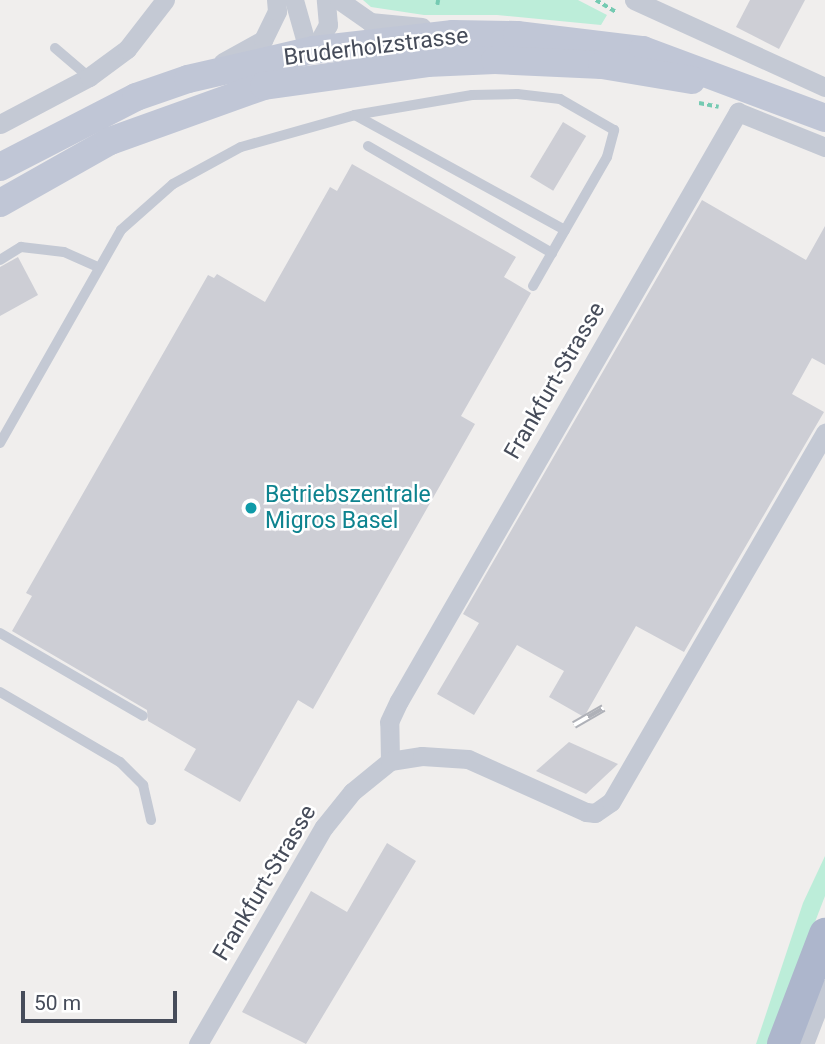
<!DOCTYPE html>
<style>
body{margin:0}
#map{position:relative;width:825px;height:1044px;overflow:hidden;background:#f0eeed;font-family:Roboto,sans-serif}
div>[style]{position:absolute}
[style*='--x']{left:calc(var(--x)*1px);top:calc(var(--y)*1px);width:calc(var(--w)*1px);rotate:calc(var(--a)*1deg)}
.green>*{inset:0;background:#bcedd9}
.building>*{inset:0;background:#cdced5;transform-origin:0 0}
.path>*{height:3.5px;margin-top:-1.75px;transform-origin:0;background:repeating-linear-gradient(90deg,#75cab2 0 5px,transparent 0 8.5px)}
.lane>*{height:10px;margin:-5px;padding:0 5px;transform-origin:5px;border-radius:5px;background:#c4c9d4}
.street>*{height:19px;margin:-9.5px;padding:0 9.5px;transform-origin:9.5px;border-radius:9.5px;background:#c4c9d4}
.secondary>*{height:28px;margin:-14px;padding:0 14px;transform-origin:14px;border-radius:14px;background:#c0c6d6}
.primary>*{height:32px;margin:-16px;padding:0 16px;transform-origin:16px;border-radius:16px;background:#adb6cc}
.rail>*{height:8px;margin-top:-4px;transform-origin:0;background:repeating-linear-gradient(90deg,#fff 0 16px,#afb1b8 0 32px);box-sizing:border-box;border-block:2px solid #afb1b8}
.dots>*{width:19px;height:19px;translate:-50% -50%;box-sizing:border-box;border:4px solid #fff;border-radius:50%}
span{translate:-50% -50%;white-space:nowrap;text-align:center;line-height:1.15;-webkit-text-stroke:5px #fff;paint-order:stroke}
.street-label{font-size:23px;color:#464c5a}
.culture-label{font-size:23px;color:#0d838f}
.left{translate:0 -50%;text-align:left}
.scale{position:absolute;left:21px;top:991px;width:156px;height:32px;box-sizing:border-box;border:4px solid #464c5a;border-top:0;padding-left:9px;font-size:21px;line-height:24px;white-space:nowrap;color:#464c5a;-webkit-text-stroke:5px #fff;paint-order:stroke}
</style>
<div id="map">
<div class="green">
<div style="clip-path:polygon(363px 0,578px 0,607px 15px,601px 25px,497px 15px,424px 15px,371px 7px)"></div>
<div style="clip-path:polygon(825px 856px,825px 896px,768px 1044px,756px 1044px,803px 903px)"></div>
</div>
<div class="building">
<div style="clip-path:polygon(750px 0,805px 0,779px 49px,736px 27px)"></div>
<div style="left:563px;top:122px;width:27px;height:64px;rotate:31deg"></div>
<div style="clip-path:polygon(352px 164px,516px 257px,504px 277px,531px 293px,461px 416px,475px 424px,313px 709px,298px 700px,240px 802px,184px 770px,196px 749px,148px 721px,147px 710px,12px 631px,32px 596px,26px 593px,208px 275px,214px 278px,217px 274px,265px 302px,330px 187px,337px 191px)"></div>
<div style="clip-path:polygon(702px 200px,806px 260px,825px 226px,825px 365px,812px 358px,792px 394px,824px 412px,684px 652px,636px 626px,584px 717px,549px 697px,564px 671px,517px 645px,474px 715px,437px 694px,479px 623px,463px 614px)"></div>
<div style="clip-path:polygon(18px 257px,38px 295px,0 316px,0 267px)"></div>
<div style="clip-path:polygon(569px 742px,618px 764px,586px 794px,536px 771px)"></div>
<div style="clip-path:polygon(387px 843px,416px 861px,306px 1044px,242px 1012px,311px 891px,347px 912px)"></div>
</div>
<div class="path">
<div style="--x:596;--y:0;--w:23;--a:31"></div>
<div style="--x:437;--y:5;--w:5;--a:-79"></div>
<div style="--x:699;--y:103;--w:20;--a:11"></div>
</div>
<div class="lane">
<div style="--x:55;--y:48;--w:45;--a:40.5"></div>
<div style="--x:368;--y:146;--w:213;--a:30.2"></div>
<div style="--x:0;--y:260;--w:25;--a:-32"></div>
<div style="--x:21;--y:247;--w:43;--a:6.6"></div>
<div style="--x:64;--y:252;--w:37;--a:24"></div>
<div style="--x:533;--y:286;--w:64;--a:-60.3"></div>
<div style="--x:0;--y:443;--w:245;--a:-60.4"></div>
<div style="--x:121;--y:230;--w:69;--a:-41.5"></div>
<div style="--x:173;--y:184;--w:77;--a:-28.6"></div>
<div style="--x:241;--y:147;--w:118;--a:-15.7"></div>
<div style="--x:355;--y:115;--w:239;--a:28.7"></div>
<div style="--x:565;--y:230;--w:84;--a:-60.1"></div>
<div style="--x:607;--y:157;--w:28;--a:-75"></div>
<div style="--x:614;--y:130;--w:62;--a:-150.1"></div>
<div style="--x:560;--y:99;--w:43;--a:-173.4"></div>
<div style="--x:517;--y:94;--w:45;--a:178.7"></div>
<div style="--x:472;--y:95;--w:119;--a:170.3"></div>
<div style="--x:0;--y:633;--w:165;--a:30.1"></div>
<div style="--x:0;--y:692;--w:139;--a:30.3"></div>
<div style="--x:120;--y:762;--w:33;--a:45"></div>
<div style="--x:143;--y:785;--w:36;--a:77"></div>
</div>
<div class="street">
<div style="--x:294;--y:0;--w:41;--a:74.2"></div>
<div style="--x:305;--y:39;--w:14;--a:51"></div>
<div style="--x:314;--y:50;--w:29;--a:-61"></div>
<div style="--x:328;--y:25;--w:25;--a:-95"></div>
<div style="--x:339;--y:0;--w:38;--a:35"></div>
<div style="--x:370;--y:22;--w:52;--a:5.5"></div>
<div style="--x:634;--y:0;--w:210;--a:24.5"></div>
<div style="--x:223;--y:62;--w:46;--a:-28.8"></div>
<div style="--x:263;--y:40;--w:32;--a:-64"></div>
<div style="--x:277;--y:11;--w:11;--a:-95"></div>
<div style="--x:0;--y:124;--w:101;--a:-27.8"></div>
<div style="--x:89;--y:77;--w:47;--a:-36.4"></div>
<div style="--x:127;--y:49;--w:62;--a:-52.2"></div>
<div style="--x:390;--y:761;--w:39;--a:-91"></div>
<div style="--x:389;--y:722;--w:23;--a:-65"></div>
<div style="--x:399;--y:701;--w:680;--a:-60.08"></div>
<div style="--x:738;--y:112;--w:94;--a:21.9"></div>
<div style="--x:198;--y:1044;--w:251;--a:-59.9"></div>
<div style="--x:324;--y:827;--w:45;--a:-51.3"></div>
<div style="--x:352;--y:792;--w:49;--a:-39.2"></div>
<div style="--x:390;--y:761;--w:32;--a:-9"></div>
<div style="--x:422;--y:756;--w:46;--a:3.7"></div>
<div style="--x:468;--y:759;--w:129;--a:24.2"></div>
<div style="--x:586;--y:812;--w:9;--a:6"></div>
<div style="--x:595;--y:813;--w:19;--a:-35"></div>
<div style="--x:611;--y:802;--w:427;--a:-59.9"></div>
<div style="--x:804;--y:1044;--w:59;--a:-69.1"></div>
</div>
<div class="secondary">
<div style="--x:0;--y:167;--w:153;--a:-27.2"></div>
<div style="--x:136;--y:97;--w:55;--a:-19.1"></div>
<div style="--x:188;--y:79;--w:129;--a:-13"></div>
<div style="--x:314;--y:50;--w:140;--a:-6.6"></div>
<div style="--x:453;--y:34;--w:64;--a:0.9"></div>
<div style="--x:517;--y:35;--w:127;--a:6.8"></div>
<div style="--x:643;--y:50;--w:194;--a:20.5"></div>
<div style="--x:0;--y:203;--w:126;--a:-29.4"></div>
<div style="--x:110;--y:141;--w:164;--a:-19.7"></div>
<div style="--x:264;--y:86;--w:165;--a:-8"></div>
<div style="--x:427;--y:63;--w:68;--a:-2.5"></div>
<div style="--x:495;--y:60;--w:107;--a:2.7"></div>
<div style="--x:602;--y:65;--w:91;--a:9.5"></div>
</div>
<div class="primary">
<div style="--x:783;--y:1044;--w:118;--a:-69.1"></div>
</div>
<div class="rail">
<div style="--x:574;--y:725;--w:34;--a:-30"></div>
</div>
<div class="dots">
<div style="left:251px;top:508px;background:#0f9aa8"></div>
</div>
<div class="street-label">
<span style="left:376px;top:47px;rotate:-7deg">Bruderholzstrasse</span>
<span style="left:555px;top:381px;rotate:-60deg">Frankfurt-Strasse</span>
<span style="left:265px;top:883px;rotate:-59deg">Frankfurt-Strasse</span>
</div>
<div class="culture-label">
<span class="left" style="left:265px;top:508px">Betriebszentrale<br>Migros Basel</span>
</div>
<div class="scale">50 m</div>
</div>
